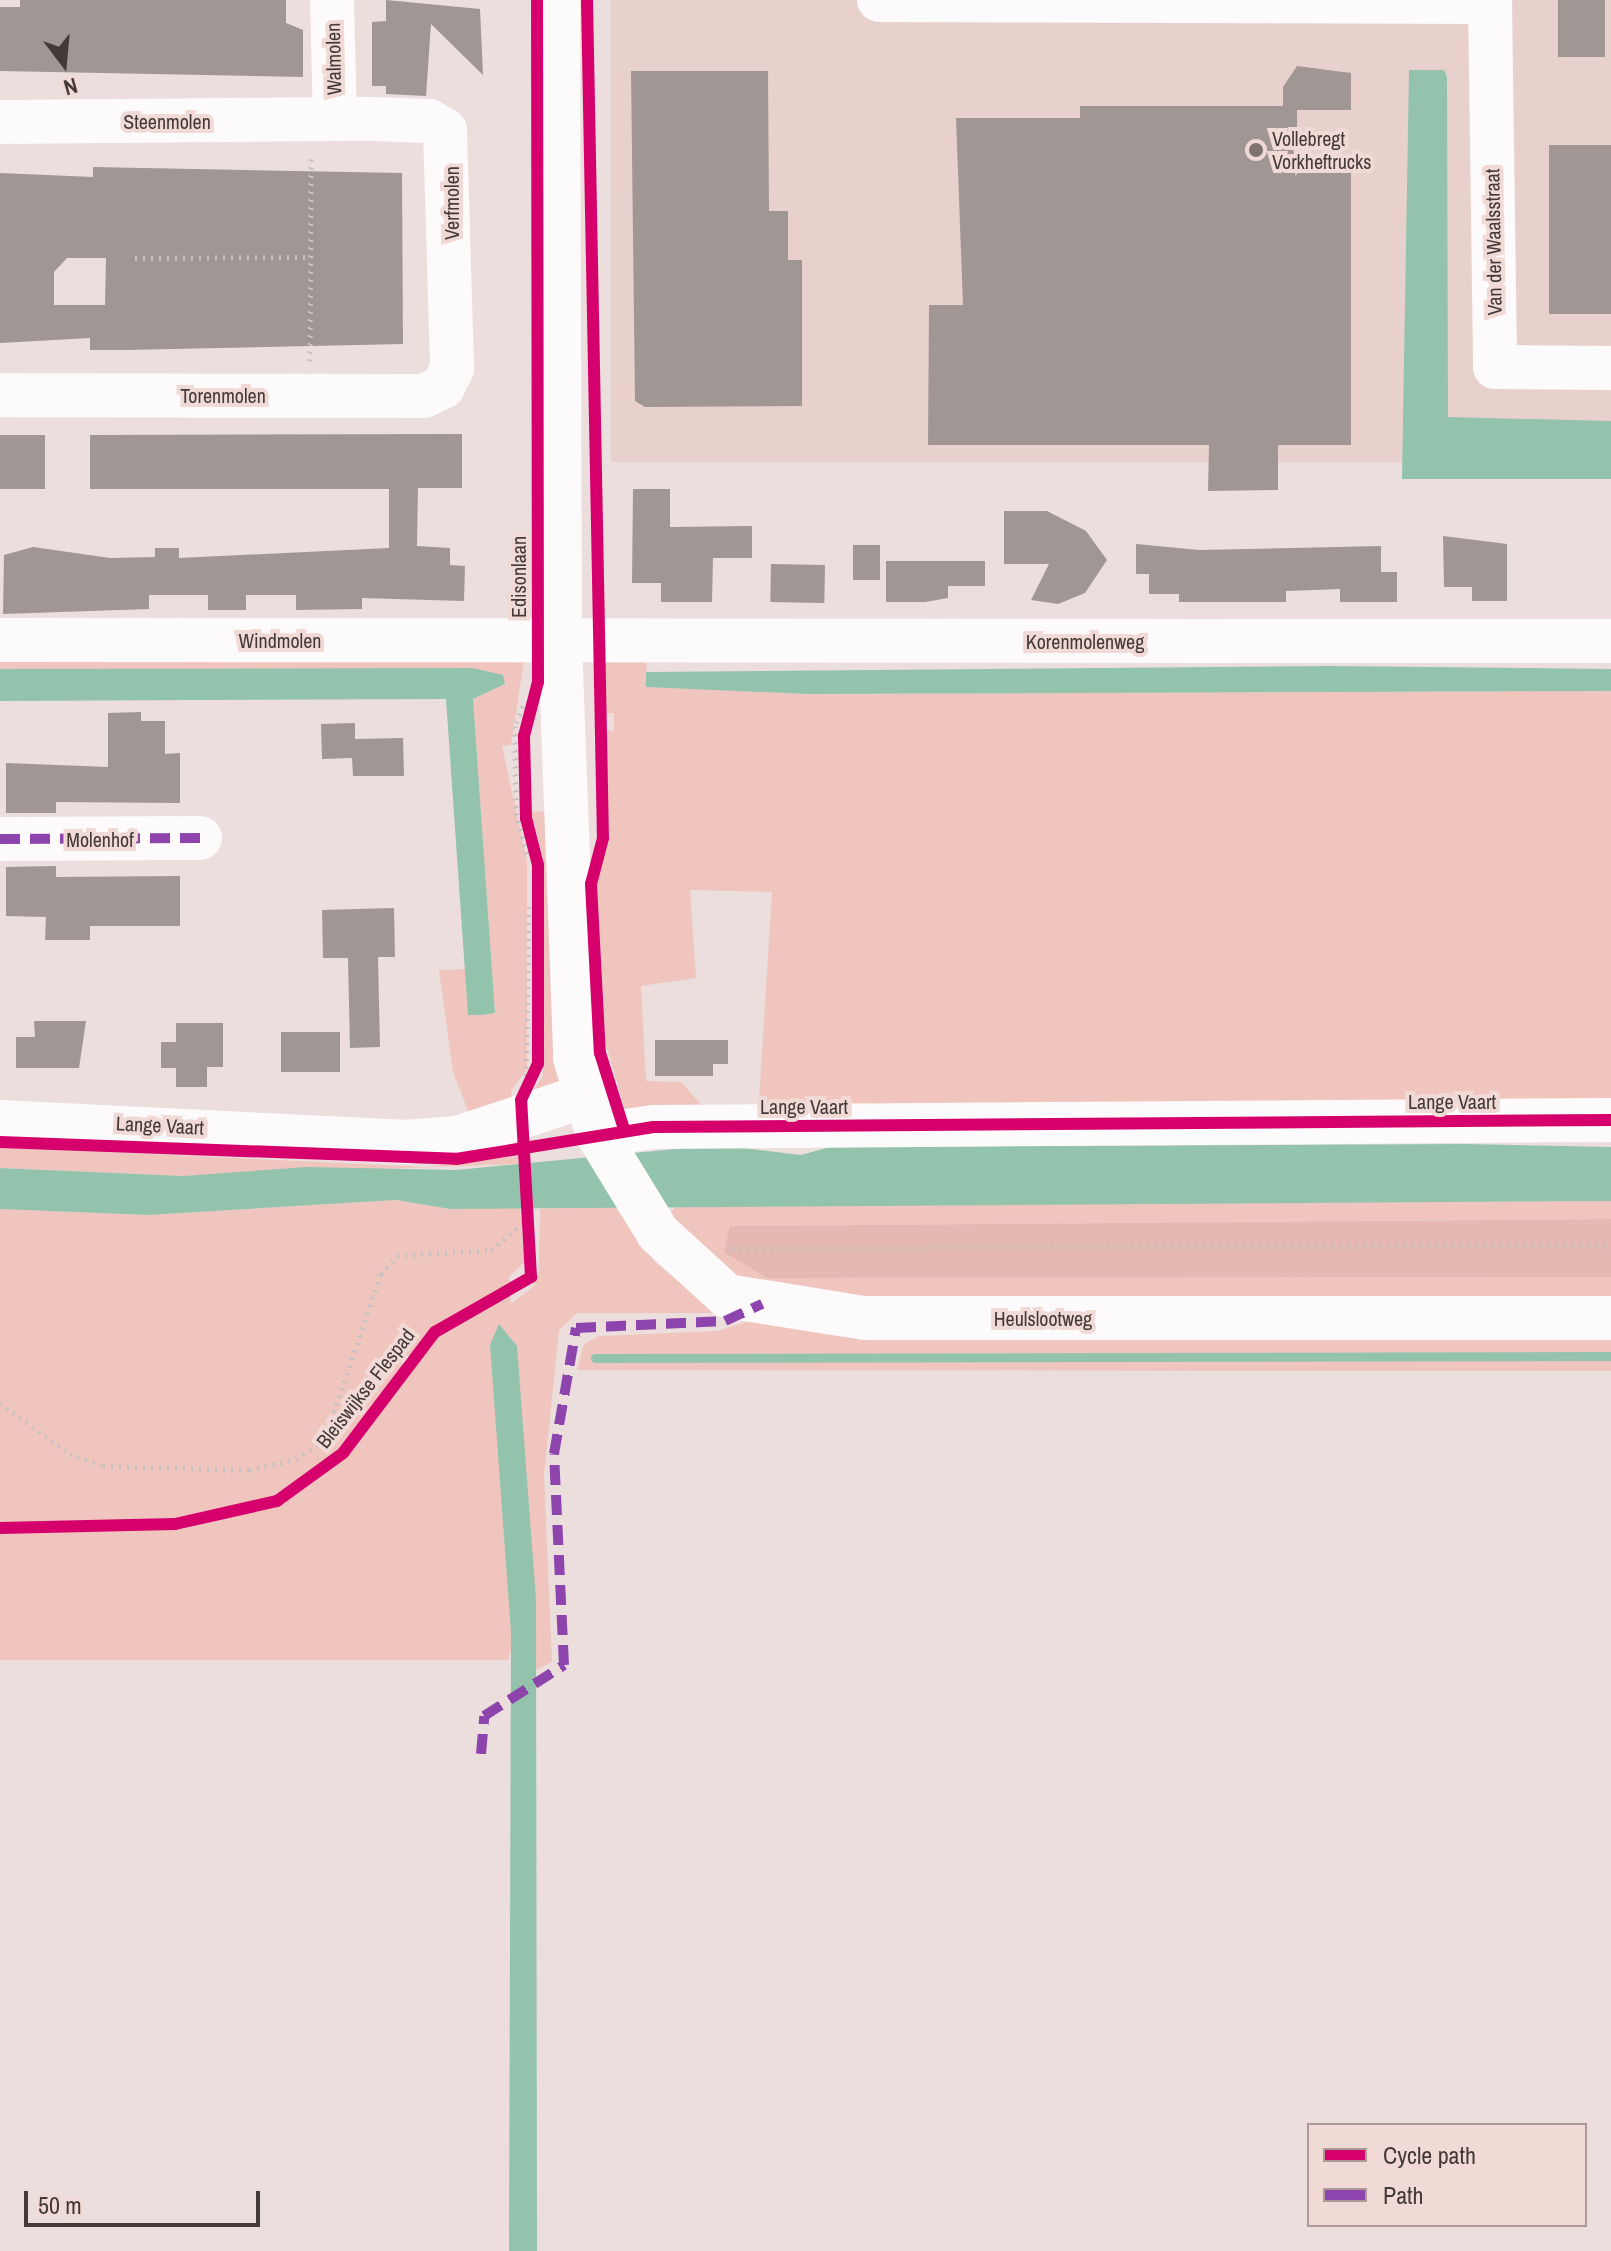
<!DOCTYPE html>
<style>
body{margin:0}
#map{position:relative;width:1611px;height:2251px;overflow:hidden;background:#ebdedc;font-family:"Archivo Narrow",sans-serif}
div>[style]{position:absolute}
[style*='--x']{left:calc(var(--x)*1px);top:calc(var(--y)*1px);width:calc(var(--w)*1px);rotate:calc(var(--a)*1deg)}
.built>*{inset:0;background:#e8d1cd;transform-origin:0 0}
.green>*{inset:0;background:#f0c5be}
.forest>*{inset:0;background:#e5b9b2}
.water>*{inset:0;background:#94c3ad}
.stream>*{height:9px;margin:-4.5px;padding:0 4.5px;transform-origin:4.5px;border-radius:4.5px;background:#94c3ad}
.building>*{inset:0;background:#a09694;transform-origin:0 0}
.path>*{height:5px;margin-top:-2.5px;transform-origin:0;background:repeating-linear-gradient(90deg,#c7c2c1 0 2px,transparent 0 8px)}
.minor>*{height:44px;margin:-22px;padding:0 22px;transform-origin:22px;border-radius:22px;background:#fcfafa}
.quiet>*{height:10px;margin-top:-5px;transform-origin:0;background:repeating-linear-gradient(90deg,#8e44ad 0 20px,transparent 0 30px)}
.cycleway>*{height:12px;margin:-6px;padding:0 6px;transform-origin:6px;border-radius:6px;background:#d6006c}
.dots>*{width:22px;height:22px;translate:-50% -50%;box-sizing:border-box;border:4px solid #f1dad6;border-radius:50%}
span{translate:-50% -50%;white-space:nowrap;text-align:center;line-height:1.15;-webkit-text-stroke:8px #f1dad6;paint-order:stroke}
.street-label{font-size:20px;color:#433a38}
.poi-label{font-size:20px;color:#433a38}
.left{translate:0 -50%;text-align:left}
.legend{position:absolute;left:1307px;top:2123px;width:280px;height:104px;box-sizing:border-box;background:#f1dad6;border:2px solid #ab9a97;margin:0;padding:10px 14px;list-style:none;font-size:24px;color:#433a38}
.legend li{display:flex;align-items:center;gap:16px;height:40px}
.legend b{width:40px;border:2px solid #ab9a97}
.north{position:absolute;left:24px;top:24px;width:80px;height:80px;-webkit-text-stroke:6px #f1dad6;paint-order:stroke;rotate:164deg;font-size:22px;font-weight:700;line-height:32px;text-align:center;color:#433a38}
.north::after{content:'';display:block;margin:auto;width:28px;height:36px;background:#433a38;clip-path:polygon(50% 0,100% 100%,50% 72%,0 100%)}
.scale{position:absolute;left:24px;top:2191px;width:236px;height:36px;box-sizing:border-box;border:4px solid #433a38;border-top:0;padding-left:10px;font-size:24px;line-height:28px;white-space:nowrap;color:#433a38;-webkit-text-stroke:6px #f1dad6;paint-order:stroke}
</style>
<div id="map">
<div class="built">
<div style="left:611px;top:0;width:1000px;height:462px"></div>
</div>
<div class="green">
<div style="clip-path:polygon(0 653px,525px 654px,511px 745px,502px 746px,527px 861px,527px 1069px,511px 1091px,512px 1107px,471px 1118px,453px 1072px,439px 970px,465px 969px,468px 1015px,495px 1013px,473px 699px,505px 684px,0 669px)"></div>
<div style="clip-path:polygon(602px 653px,646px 654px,647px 687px,807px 694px,1611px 691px,1611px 1112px,758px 1117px,772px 892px,690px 890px,696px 978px,641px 986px,646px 1081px,681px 1082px,712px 1117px,627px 1116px,606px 1045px,597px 885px,608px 839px,602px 730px,614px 731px,614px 713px,602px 713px)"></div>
<div style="clip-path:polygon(549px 811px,562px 1081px,529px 1097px,543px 1076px,544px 862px,531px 812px)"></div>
<div style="clip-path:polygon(0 1147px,427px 1167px,518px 1156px,518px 1164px,183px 1176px,0 1168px)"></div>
<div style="clip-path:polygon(396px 1200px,450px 1209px,520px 1205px,524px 1262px,509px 1277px,511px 1304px,534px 1286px,539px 1272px,540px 1209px,614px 1205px,654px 1261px,716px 1313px,577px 1313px,559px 1330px,544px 1476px,552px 1662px,536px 1670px,517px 1347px,526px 1652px,509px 1653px,509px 1660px,0 1660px,0 1209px,148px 1215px)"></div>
<div style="clip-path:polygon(1611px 1201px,1611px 1219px,730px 1226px,767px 1278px,1611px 1277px,1611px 1304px,913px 1304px,775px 1287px,729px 1273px,664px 1215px,679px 1206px)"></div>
<div style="clip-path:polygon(755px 1319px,1611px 1334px,1611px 1371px,577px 1370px,584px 1344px,599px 1336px,717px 1331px)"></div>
</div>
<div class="forest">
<div style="clip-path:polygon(1611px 1219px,1611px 1277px,767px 1278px,724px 1252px,730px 1226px)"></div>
</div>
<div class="water">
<div style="clip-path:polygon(1409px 70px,1444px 70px,1447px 77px,1448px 417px,1611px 421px,1611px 479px,1402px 479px)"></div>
<div style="clip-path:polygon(1329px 666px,1611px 669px,1611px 691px,807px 694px,646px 687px,646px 672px)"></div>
<div style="clip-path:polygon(473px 668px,503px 675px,505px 684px,473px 699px,495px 1013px,483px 1015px,468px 1015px,446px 699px,0 701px,0 669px)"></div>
<div style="clip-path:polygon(1465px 1144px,1611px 1147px,1611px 1201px,450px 1209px,396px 1200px,148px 1215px,0 1209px,0 1168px,183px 1176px,306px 1167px,456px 1170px,717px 1145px,801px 1155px,830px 1147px)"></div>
<div style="clip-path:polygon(499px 1324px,517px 1346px,536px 1599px,537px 2251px,509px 2251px,511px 1632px,490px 1345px)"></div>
</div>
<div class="stream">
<div style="--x:595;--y:1358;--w:1016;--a:-0.11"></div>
</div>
<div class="building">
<div style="clip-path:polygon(20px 0,286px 0,286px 23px,303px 30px,303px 77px,0 71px,0 7px,20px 7px)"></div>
<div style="clip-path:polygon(386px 0,480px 9px,483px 75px,431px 24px,426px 96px,386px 94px,386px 86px,372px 86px,372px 22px,386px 21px)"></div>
<div style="left:1558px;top:0;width:47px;height:57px"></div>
<div style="clip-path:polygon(1297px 66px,1351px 73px,1351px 110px,1297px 110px,1297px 167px,1351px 168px,1351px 445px,1278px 445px,1278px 490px,1208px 491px,1209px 445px,928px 445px,929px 305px,963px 305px,956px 118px,1080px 118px,1080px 106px,1283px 106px,1283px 87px)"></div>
<div style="clip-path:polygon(631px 71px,768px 71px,769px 211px,788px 211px,788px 260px,802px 260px,802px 406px,645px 407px,635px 401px)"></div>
<div style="left:1549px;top:145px;width:62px;height:169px"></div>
<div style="clip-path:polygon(evenodd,93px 167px,402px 173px,403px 344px,126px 350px,90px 350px,90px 338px,0 343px,0 173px,93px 177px,93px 167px,67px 258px,106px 258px,105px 305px,54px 305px,54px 272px,67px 258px)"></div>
<div style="clip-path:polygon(462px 434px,462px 488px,418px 488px,417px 546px,450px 548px,450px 565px,465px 566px,464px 601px,362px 598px,362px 609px,296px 610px,296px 595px,246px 595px,246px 610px,208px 610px,208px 595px,149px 595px,149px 609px,3px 614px,4px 555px,33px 547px,110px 558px,155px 557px,155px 548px,179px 548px,179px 558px,389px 548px,389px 489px,90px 489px,90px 435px)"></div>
<div style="left:0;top:435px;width:45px;height:54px"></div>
<div style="clip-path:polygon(633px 489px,670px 489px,670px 527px,752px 526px,752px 558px,713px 558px,712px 602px,661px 602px,661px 583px,632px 583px)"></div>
<div style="clip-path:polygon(1004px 511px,1047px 511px,1086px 531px,1107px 560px,1085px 593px,1058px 604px,1031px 600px,1049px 564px,1004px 564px)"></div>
<div style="clip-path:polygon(1443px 536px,1507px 544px,1507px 601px,1472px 601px,1472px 587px,1444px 587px)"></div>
<div style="clip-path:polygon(1136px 544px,1199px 550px,1381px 546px,1381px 572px,1397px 572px,1397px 602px,1340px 602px,1340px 589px,1286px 591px,1286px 602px,1179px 602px,1179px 594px,1149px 594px,1149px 574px,1136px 574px)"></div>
<div style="left:853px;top:545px;width:27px;height:35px"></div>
<div style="clip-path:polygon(886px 561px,985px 561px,985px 586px,948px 586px,948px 598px,925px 602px,886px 602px)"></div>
<div style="left:771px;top:564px;width:54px;height:38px;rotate:1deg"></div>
<div style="clip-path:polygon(141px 712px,141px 721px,165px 721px,165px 754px,180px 753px,180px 803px,56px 802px,56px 813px,6px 813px,6px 763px,108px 767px,108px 713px)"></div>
<div style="clip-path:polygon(355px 723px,355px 739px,403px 738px,404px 776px,353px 776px,352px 758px,322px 759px,321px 724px)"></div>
<div style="clip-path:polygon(56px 866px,56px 877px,180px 876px,180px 926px,90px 926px,90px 940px,45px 940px,46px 917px,6px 916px,6px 867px)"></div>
<div style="clip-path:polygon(394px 908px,395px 957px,378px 957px,380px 1047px,350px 1048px,348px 958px,323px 958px,322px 910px)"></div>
<div style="clip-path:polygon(34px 1021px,86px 1021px,79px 1068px,16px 1068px,16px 1037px,35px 1037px)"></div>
<div style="clip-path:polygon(176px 1023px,223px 1023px,223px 1067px,207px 1067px,207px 1087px,176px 1087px,176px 1068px,161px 1068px,161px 1042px,176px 1042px)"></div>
<div style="left:340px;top:1032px;width:40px;height:59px;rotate:90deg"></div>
<div style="clip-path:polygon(655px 1040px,728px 1040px,728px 1064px,713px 1064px,713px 1076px,655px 1076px)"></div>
</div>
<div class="path">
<div style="--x:135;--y:258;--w:175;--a:-0.3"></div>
<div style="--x:310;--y:361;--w:206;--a:-89.7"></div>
<div style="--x:523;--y:706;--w:22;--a:112"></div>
<div style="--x:515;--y:726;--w:87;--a:89.3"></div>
<div style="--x:516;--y:813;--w:46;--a:74.7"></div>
<div style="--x:526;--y:1076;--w:169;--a:-89"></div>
<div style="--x:731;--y:1248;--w:880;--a:-0.13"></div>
<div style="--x:0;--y:1403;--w:87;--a:36.1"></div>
<div style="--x:70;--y:1454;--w:35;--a:20"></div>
<div style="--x:103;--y:1466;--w:146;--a:1.6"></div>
<div style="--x:249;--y:1470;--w:48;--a:-13.2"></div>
<div style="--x:296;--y:1459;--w:27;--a:-33"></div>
<div style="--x:319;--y:1444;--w:27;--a:-63"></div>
<div style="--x:331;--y:1420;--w:154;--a:-71.1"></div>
<div style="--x:381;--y:1274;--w:24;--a:-48"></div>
<div style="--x:397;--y:1256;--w:94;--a:-3.7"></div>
<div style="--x:491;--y:1250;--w:52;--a:-39.5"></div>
</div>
<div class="minor">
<div style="--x:332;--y:0;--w:119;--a:88.6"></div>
<div style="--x:558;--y:0;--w:641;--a:89.82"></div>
<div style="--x:560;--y:641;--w:417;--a:87.9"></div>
<div style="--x:575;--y:1058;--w:80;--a:73.4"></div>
<div style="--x:598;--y:1135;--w:115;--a:58.5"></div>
<div style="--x:658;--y:1233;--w:93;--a:42.4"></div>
<div style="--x:727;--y:1296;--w:140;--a:9.1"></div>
<div style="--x:865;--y:1318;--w:746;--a:0"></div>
<div style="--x:879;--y:0;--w:611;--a:0.19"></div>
<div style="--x:1490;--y:0;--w:367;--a:89.2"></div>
<div style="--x:1495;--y:367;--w:116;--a:0.5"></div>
<div style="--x:0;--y:122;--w:371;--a:-0.5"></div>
<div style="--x:371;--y:119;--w:58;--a:2"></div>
<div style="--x:429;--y:121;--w:18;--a:29"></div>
<div style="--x:445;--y:130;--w:239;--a:88.3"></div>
<div style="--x:452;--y:369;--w:20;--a:117"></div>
<div style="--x:443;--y:387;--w:21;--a:155"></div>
<div style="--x:424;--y:396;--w:424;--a:-179.9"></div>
<div style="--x:0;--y:640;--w:1611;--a:0.04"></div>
<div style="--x:0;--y:839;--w:200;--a:-0.3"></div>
<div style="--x:0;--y:1122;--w:405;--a:2.8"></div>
<div style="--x:405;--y:1142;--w:52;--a:-4.4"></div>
<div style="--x:457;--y:1138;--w:132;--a:-18.2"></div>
<div style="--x:598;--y:1135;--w:56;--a:-8.3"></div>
<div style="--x:653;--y:1127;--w:958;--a:-0.42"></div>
</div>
<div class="quiet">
<div style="--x:0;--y:839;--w:200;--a:-0.3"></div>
<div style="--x:481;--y:1754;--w:38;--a:-85"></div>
<div style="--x:484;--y:1716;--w:95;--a:-32.5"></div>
<div style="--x:564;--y:1665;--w:211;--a:-92.7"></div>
<div style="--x:554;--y:1454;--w:128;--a:-80.1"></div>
<div style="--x:576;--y:1328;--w:149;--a:-2.7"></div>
<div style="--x:725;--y:1321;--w:41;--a:-24.7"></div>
</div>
<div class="cycleway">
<div style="--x:587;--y:0;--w:838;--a:88.91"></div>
<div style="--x:603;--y:838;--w:48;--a:104.6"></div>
<div style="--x:591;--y:884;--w:169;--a:87"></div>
<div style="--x:600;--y:1053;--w:80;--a:72.5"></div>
<div style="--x:0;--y:1142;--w:456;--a:2.1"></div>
<div style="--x:456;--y:1159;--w:200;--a:-9.2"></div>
<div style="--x:653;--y:1127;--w:958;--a:-0.42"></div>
<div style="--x:0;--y:1528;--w:175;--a:-1.3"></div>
<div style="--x:175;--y:1524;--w:105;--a:-12.7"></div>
<div style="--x:277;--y:1501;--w:82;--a:-36"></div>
<div style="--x:343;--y:1453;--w:152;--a:-52.8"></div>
<div style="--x:435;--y:1332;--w:111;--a:-29.8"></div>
<div style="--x:531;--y:1277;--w:177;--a:-93.2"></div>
<div style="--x:521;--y:1100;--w:40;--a:-65"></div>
<div style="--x:538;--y:1064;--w:199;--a:-90"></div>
<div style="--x:538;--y:865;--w:49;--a:-104.3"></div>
<div style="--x:526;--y:818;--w:82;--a:-91.4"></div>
<div style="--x:524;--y:736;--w:56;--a:-75.5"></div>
<div style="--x:538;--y:682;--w:682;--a:-90.08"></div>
</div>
<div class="dots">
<div style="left:1256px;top:150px;background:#7e7371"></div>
</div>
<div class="street-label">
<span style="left:333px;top:59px;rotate:-91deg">Walmolen</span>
<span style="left:167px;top:121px">Steenmolen</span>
<span style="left:451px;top:203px;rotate:-90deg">Verfmolen</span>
<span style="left:1493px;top:242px;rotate:-91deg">Van der Waalsstraat</span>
<span style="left:223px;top:395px">Torenmolen</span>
<span style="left:518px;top:577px;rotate:-90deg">Edisonlaan</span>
<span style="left:280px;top:640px">Windmolen</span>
<span style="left:1085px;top:641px">Korenmolenweg</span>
<span style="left:100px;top:839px">Molenhof</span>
<span style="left:1452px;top:1101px">Lange Vaart</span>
<span style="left:804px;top:1106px">Lange Vaart</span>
<span style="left:160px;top:1125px;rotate:3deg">Lange Vaart</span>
<span style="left:1043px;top:1318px">Heulslootweg</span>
<span style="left:365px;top:1388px;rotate:-52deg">Bleiswijkse Flespad</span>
</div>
<div class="poi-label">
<span class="left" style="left:1272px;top:150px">Vollebregt<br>Vorkheftrucks</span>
</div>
<ul class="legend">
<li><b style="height:10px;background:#d6006c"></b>Cycle path</li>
<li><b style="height:10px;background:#8e44ad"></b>Path</li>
</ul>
<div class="north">N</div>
<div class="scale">50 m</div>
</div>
